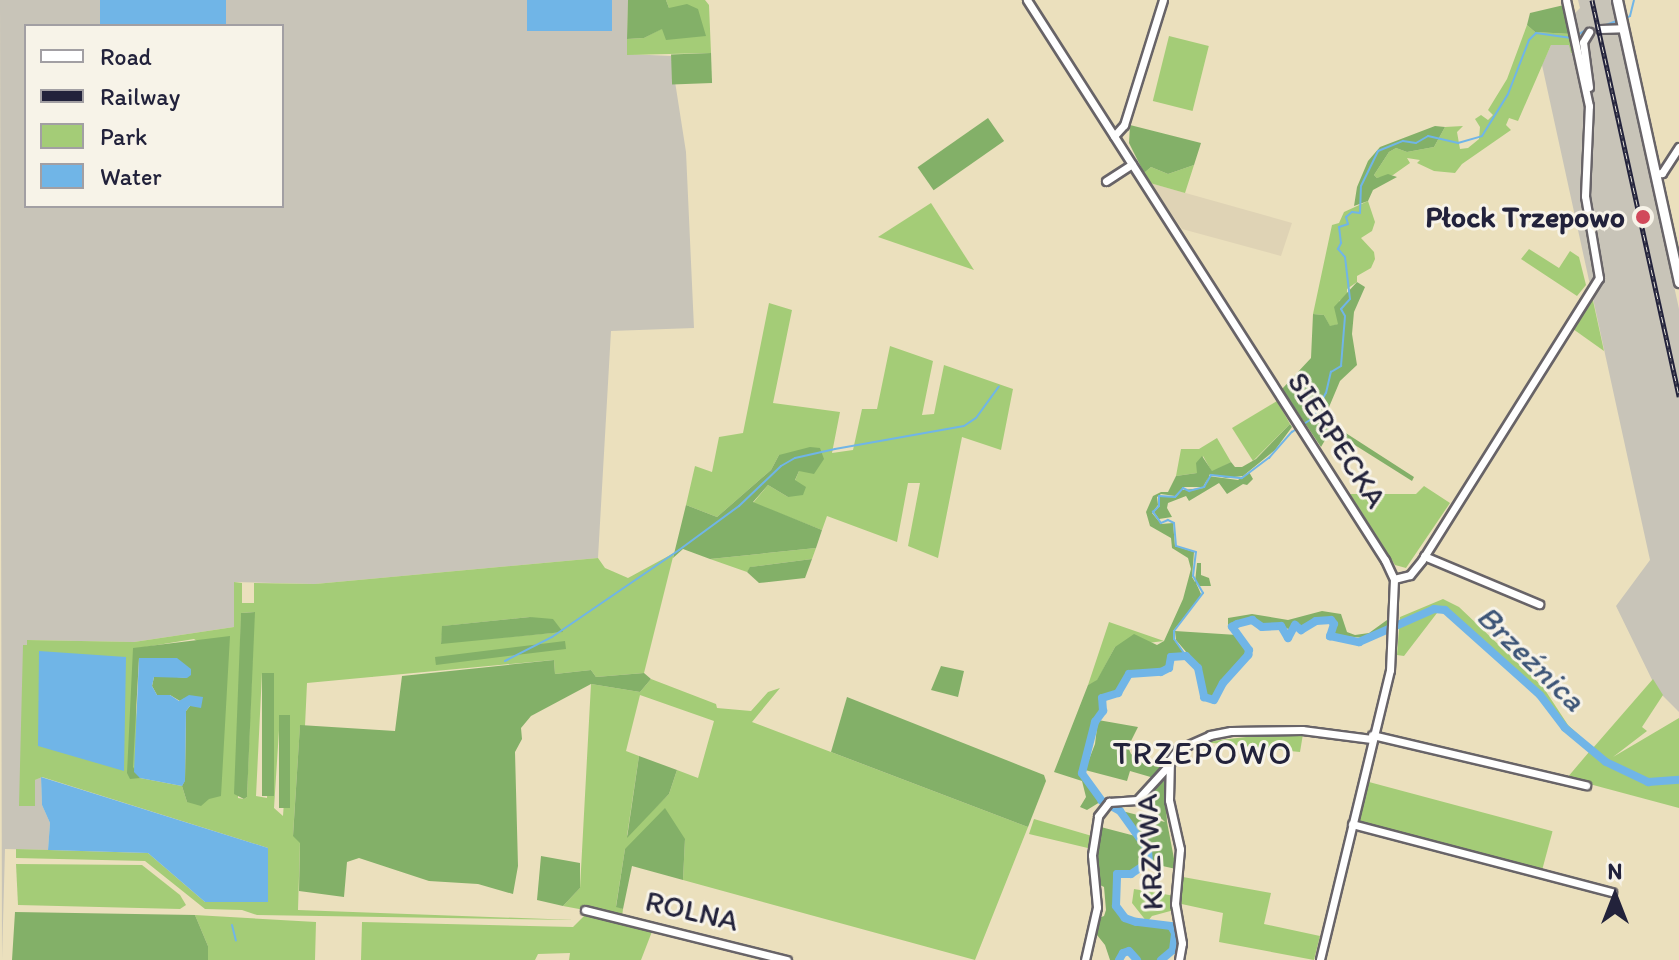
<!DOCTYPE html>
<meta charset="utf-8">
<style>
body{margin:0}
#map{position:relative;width:1679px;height:960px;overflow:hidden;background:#ebe0bd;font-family:Itim,sans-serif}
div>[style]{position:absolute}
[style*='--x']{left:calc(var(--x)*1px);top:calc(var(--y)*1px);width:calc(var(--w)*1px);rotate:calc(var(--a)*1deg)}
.built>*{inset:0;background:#dfd3b5}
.industrial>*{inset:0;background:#c8c4b8}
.green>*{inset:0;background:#a4cc77;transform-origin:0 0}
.forest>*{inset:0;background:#83b068;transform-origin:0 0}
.water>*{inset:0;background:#70b5e7;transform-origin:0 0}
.stream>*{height:2px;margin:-1px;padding:0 1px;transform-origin:1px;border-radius:1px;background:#70b5e7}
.river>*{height:8px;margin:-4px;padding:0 4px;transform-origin:4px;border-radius:4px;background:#70b5e7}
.roads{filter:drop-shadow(2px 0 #686468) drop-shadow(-2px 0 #686468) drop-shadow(0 2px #686468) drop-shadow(0 -2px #686468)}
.minor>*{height:7px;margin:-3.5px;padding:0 3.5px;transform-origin:3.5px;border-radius:3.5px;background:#fff}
.major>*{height:9px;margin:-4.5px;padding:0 4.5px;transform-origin:4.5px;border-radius:4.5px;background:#fff}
.rail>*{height:5px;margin-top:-2.5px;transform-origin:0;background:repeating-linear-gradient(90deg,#f7f3e8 0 6px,#22223b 0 12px);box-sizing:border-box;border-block:2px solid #22223b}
.dots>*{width:22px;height:22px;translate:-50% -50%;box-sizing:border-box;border:4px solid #f7f3e8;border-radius:50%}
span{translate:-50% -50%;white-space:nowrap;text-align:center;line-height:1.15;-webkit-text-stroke:6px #f7f3e8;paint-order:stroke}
.poi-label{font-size:30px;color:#22223b;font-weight:700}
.right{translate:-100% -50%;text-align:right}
.street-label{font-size:30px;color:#22223b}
.water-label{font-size:32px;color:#3d5577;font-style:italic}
.neighbourhood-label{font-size:32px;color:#22223b;letter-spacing:2px}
.legend{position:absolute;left:24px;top:24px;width:260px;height:184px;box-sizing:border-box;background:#f7f3e8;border:2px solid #a29fa3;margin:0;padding:10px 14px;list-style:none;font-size:24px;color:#22223b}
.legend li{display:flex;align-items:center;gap:16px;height:40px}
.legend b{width:40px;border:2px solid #a29fa3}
.north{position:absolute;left:1575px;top:856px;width:80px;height:80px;-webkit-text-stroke:6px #f7f3e8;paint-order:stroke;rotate:0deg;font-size:22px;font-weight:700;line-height:32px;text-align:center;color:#22223b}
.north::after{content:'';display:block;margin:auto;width:28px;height:36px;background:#22223b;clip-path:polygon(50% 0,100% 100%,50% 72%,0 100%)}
</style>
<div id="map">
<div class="built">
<div style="clip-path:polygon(1150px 183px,1292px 223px,1281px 256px,1182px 229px)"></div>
</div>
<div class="industrial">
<div style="clip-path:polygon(evenodd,0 0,628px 0,627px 54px,671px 56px,686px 152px,694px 328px,611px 331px,598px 558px,315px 584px,234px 582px,234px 627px,134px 642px,27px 640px,35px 780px,41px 777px,42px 805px,50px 823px,48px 850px,5px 849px,2px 960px,0 0,26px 26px,282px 26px,282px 206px,26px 206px,26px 26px)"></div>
<div style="clip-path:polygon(1578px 0,1612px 0,1679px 309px,1679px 712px,1657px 690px,1616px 606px,1650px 560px,1542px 65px,1551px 45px,1570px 45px,1580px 51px,1575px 13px,1580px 8px)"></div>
</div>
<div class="green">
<div style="clip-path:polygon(666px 0,705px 0,709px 5px,711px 53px,627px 55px,627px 39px,644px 38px,663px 28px,669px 8px)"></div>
<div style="clip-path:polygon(1527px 25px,1535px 32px,1571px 34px,1575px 53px,1571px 53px,1569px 45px,1551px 45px,1518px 121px,1509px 118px,1506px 125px,1511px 130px,1462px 164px,1455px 173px,1434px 171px,1417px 163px,1420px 160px,1407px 158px,1410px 163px,1393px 175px,1377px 178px,1374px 175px,1389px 152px,1396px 148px,1407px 152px,1434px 147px,1445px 127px,1463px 126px,1457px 132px,1460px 149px,1468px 148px,1479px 139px,1480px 127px,1475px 119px,1481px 115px,1488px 120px,1493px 115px,1488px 110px,1507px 79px)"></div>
<div style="left:1169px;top:36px;width:41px;height:67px;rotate:14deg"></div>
<div style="clip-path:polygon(1194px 165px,1185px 193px,1150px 183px,1144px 173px,1151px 167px,1168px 174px)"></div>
<div style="clip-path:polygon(1368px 201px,1375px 222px,1372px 231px,1361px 238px,1374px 252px,1375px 259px,1371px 268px,1357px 276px,1357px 282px,1347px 289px,1347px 296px,1339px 301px,1338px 324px,1330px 327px,1324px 315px,1313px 314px,1332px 225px,1339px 223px,1344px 212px)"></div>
<div style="clip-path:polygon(931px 203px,974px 270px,878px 237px)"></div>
<div style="clip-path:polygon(1529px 249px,1559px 268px,1570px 251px,1579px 257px,1586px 285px,1577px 296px,1521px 259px)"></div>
<div style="clip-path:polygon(1592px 296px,1604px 351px,1573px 329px)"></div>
<div style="clip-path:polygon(769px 303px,792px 310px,773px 403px,840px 412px,832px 453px,853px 450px,862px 409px,877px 409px,890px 346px,933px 361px,922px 415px,934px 414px,944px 365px,1013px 389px,1001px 450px,962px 437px,938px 558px,908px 546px,920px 483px,908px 483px,897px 542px,827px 516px,822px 530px,753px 503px,768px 485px,788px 497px,799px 471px,779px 455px,771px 470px,717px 517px,686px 505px,695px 466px,712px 472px,719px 437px,743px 433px)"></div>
<div style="clip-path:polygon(1277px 401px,1290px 424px,1253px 461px,1232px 428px)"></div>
<div style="clip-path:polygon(1217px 438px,1231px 462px,1212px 472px,1203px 456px,1197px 473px,1176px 476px,1181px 449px,1199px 449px)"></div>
<div style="clip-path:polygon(1424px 486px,1450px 503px,1406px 568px,1395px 565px,1350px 494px,1416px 494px)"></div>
<div style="clip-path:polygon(816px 548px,812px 559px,751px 567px,747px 572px,710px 559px)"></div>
<div style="clip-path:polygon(evenodd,674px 553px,644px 673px,596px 677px,591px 670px,555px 674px,554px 660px,307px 683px,305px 726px,300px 726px,293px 835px,300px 842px,298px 910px,575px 920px,257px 915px,242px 910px,205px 909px,145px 861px,16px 858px,16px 849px,148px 853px,205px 902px,268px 901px,268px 848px,42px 777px,35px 780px,35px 806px,19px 806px,23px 645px,27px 645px,27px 640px,134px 642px,234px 627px,234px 582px,242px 583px,242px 603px,254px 603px,254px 583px,315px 584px,598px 558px,605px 568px,628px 578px,674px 553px,254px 612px,247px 797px,244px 799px,238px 798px,241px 613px,254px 612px,674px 553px,530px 617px,562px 632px,441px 643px,443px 626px,530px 617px,674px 553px,194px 639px,197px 641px,187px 802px,182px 786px,140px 778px,133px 649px,194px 639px,674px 553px,262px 673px,273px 673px,267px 798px,256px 796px,262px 673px,674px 553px,280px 715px,290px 715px,283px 816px,274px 808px,280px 715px)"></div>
<div style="clip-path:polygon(1443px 599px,1459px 607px,1543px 687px,1568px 725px,1593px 748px,1653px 679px,1663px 695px,1642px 727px,1647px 731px,1613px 757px,1679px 718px,1679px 808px,1567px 778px,1589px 752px,1567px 732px,1543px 701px,1445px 613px,1437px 613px,1404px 656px,1397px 655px,1400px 617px)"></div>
<div style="clip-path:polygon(1109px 622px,1164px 641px,1115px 647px,1097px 681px,1088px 685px)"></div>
<div style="clip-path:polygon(evenodd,651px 679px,716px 704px,717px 708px,751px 711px,768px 692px,780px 688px,752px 722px,1028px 827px,975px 960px,683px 880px,685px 839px,625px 849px,616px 906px,623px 909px,622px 917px,563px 906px,580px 888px,591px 684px,640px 692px,651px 679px,640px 695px,714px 721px,698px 778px,677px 770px,669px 794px,627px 836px,639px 756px,626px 751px,640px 695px)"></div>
<div style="clip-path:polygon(1280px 733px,1303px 734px,1300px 752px,1203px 742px)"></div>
<div style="left:1369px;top:782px;width:190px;height:42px;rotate:15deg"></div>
<div style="clip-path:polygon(1034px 819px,1092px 836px,1092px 849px,1029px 834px)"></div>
<div style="clip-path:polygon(16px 864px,142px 865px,180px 895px,186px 905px,180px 909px,18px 905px)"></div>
<div style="clip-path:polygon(1183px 877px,1271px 893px,1264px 924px,1320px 936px,1314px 960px,1219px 942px,1223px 913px,1177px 903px)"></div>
<div style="clip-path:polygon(1134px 889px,1175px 896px,1174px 910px,1152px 916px,1147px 922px,1132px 903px)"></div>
<div style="clip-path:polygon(588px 912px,653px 929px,641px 960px,569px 960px,570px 953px,538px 954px,535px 960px,361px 960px,362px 922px,573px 927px)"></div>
<div style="clip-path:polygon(195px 915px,316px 922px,315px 960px,208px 960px,208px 946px)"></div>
</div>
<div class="forest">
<div style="clip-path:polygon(628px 0,666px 0,669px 8px,687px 4px,698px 9px,706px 36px,666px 40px,662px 29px,644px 38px,627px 39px)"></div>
<div style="clip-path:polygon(1564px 5px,1571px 34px,1535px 32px,1527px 25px,1530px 13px)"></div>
<div style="left:711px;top:53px;width:30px;height:40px;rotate:88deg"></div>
<div style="left:988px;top:118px;width:28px;height:86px;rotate:55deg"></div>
<div style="clip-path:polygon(1130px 125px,1201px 143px,1194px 165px,1168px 174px,1151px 167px,1144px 173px,1129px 143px)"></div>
<div style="clip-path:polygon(1435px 126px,1445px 127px,1434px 147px,1407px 152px,1396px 148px,1389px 152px,1374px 175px,1377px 178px,1388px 174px,1397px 177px,1373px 190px,1368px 201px,1354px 206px,1357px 187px,1368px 161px,1380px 147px)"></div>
<div style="clip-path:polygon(1357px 282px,1365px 287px,1354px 312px,1352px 334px,1357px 365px,1340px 381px,1324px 419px,1414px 477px,1412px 481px,1331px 430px,1321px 447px,1282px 389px,1311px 358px,1313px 314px,1324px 315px,1330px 326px,1338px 324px,1334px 307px)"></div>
<div style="clip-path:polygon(1290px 424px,1292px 427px,1275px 450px,1243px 476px,1226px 478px,1210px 474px,1203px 487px,1184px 487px,1175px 496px,1161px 494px,1157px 497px,1158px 505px,1152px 513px,1161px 524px,1173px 523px,1175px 546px,1194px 552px,1192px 577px,1195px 582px,1197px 563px,1201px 563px,1201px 575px,1209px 578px,1211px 586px,1199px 586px,1196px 583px,1201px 594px,1198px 600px,1173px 631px,1174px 640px,1185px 654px,1171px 655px,1169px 667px,1160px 672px,1129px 673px,1117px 692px,1099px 698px,1103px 711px,1095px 719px,1081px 772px,1100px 802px,1087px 810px,1080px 807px,1086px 797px,1082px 781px,1054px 772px,1088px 685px,1097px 680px,1115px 647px,1134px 634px,1157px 645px,1164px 641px,1183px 599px,1191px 569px,1188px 558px,1172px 548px,1171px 538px,1150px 526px,1146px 512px,1153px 496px,1161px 492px,1168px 492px,1176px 476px,1197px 473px,1196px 463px,1202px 456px,1212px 471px,1231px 462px,1235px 467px,1242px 467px,1256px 459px)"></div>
<div style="clip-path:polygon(810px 447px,820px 448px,824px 459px,814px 474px,799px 471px,795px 480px,806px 487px,803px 495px,788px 497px,768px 485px,753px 502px,822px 530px,816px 548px,710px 559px,683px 549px,673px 558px,686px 505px,717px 517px,771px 470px,779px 455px)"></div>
<div style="clip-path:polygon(1249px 472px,1253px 479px,1247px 485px,1243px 484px,1227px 494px,1219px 483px,1189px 501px,1186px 496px,1168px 503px,1167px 508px,1172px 517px,1159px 519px,1154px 512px,1160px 506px,1160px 496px,1176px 497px,1182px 490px,1204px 488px,1208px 476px,1238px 480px)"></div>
<div style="clip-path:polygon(812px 559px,805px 578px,759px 583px,747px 572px,750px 567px)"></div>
<div style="clip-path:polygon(1322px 611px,1341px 614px,1347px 632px,1355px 635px,1369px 633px,1387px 620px,1387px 629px,1366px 638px,1330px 635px,1335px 624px,1332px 619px,1316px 620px,1300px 629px,1296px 624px,1292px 630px,1270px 623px,1262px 626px,1253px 619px,1228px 625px,1228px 618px,1252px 614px,1288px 620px)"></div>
<div style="clip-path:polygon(255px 612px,247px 797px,244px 799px,234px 794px,241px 613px)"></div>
<div style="clip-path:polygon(530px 617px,553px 619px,563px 632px,441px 644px,442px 626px)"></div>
<div style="clip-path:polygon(1175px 631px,1237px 635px,1248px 650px,1212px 700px,1206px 697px,1199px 667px,1176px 640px)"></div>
<div style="clip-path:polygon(230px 636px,221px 796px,209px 799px,201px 806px,187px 802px,182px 786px,185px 780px,186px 711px,190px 706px,185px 698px,180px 701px,170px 695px,157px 695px,152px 686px,154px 677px,159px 675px,186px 678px,185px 668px,139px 658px,133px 767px,140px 778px,130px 779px,127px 773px,133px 648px)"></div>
<div style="left:565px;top:641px;width:8px;height:131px;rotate:83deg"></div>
<div style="clip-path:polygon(554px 660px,555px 674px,591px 670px,596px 677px,644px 673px,651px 679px,640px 692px,591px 684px,531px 716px,521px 728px,522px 739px,515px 752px,518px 866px,513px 894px,478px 884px,429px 881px,359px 858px,347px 862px,344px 897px,299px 891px,300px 843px,293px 836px,300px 725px,395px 731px,402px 676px)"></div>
<div style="clip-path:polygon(941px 666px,964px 671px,958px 697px,931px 690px)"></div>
<div style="left:262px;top:673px;width:12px;height:123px"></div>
<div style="clip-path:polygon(847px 697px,1044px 775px,1046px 781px,1028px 827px,831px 752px)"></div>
<div style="left:279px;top:715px;width:11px;height:93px"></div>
<div style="clip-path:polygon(1098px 720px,1138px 727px,1128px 747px,1131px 754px,1144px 764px,1166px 761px,1154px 778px,1130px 771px,1127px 781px,1085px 770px,1095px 744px)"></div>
<div style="clip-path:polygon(639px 756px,677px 770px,669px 794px,627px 838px)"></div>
<div style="clip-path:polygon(1164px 773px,1167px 822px,1176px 869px,1149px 863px,1149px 849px,1122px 811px,1165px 822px,1142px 800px)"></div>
<div style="clip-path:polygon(665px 808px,685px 839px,683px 880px,632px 866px,623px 909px,616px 907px,625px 849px)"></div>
<div style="clip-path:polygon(1097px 826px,1139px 837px,1147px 850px,1147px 861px,1141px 862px,1130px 873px,1116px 874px,1114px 907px,1125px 919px,1136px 923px,1170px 927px,1174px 934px,1173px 944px,1169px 955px,1159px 960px,1139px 960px,1129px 950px,1123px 952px,1118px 960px,1110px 960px,1105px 945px,1093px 930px,1096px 919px,1104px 916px,1106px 910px,1104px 887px,1098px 884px,1094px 850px)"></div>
<div style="clip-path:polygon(541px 856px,580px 863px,580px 888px,563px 906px,537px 900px)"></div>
<div style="clip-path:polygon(15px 912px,195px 915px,208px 946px,208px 960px,12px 960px)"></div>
</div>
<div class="water">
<div style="left:100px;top:0;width:126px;height:26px"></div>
<div style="left:527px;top:0;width:85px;height:31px"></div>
<div style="clip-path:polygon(39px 651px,126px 657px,124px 771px,38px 746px)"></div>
<div style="clip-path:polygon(139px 658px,177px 658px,191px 669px,191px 675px,187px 678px,154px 677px,152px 686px,157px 695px,170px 695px,179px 701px,189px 695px,203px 697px,201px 708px,190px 706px,186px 711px,185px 781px,182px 786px,140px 778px,134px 772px)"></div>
<div style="clip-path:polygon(41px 777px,268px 848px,268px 902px,205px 902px,148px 853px,48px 850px,50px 823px,42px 805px)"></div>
</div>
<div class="stream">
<div style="--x:1625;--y:19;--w:6;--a:-31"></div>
<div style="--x:1630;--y:16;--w:16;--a:-76"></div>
<div style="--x:1606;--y:25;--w:14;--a:-21"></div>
<div style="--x:1576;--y:36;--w:13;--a:-32"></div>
<div style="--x:1186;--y:656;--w:21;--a:-125"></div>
<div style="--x:1174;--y:639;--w:8;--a:-90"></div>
<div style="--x:1174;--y:631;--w:48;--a:-52.7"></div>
<div style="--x:1203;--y:593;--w:20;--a:-120"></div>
<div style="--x:1193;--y:576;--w:24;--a:-83"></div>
<div style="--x:1196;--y:552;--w:21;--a:-163"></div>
<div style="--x:1176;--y:546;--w:23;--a:-95"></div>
<div style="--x:1174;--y:523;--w:7;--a:-153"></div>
<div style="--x:1168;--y:520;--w:8;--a:157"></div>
<div style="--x:1161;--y:523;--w:14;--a:-126"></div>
<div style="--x:1153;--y:512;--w:8;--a:-45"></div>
<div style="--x:1159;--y:506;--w:10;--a:-90"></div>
<div style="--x:1159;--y:496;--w:16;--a:4"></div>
<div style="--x:1175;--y:497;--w:12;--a:-48"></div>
<div style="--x:1183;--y:488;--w:7;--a:27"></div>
<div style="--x:1189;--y:491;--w:16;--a:-15"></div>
<div style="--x:1204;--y:487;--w:14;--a:-60"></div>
<div style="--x:1211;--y:475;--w:31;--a:6"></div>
<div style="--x:1242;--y:478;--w:34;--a:-37"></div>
<div style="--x:1269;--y:458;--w:35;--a:-49"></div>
<div style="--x:1292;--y:432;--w:25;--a:-34"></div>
<div style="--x:1313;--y:418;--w:28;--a:-63"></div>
<div style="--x:1326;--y:393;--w:22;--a:-77"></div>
<div style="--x:1331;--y:372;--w:12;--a:-31"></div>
<div style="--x:1341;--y:366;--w:50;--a:-85.4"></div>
<div style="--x:1345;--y:316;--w:8;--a:-120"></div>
<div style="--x:1341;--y:309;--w:13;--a:-48"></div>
<div style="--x:1350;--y:299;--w:42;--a:-96.8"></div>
<div style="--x:1345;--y:257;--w:11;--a:-131"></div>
<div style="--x:1338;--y:249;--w:7;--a:-63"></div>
<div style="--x:1341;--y:243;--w:16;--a:-97"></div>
<div style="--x:1339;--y:227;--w:9;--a:-18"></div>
<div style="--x:1348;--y:224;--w:7;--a:-106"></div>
<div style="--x:1346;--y:217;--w:8;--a:-40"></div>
<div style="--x:1352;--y:212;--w:8;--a:7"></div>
<div style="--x:1360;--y:213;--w:27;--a:-88"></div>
<div style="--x:1361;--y:186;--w:39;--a:-64"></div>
<div style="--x:1378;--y:151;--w:27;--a:-22"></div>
<div style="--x:1403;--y:141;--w:13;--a:9"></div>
<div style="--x:1416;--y:143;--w:14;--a:-30"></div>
<div style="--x:1428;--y:136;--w:31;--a:13"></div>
<div style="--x:1458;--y:143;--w:25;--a:-16"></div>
<div style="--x:1482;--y:136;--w:49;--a:-58.2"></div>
<div style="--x:1508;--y:94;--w:58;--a:-68.7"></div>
<div style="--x:1529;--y:40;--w:10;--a:-45"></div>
<div style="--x:1536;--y:33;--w:34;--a:8"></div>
<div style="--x:505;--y:661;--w:53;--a:-27.1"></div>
<div style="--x:552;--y:637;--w:154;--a:-34.4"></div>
<div style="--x:679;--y:550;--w:74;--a:-36.3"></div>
<div style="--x:739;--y:506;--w:58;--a:-43.6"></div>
<div style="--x:781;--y:466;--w:16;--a:-30"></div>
<div style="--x:795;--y:458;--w:41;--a:-12.7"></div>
<div style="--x:835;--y:449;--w:131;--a:-10.1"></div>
<div style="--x:964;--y:426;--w:14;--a:-34"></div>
<div style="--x:976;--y:418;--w:39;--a:-54"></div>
<div style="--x:232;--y:925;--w:16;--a:76"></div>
</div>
<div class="river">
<div style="--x:1119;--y:960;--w:8;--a:-60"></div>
<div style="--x:1123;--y:953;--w:6;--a:-18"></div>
<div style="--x:1129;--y:951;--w:12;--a:48"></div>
<div style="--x:1161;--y:960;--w:16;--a:-40"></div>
<div style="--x:1173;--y:950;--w:17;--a:-83"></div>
<div style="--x:1175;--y:933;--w:8;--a:-120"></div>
<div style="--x:1171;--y:926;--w:35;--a:-173"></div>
<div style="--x:1136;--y:922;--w:12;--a:-160"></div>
<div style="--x:1125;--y:918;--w:15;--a:-127"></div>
<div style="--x:1116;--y:906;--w:32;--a:-88"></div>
<div style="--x:1117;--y:874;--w:14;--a:0"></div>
<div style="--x:1131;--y:874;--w:22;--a:-34"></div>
<div style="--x:1149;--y:862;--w:12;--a:-95"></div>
<div style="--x:1148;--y:850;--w:48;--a:-125.7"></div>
<div style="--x:1120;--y:811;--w:21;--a:-151"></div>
<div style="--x:1102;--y:801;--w:34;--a:-126"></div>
<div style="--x:1082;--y:773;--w:53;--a:-75.7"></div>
<div style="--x:1095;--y:722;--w:14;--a:-54"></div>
<div style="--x:1103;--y:711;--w:13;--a:-94"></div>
<div style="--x:1102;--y:698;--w:17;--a:-17"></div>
<div style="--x:1118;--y:693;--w:22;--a:-60"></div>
<div style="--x:1129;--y:674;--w:32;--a:-4"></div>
<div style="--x:1161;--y:672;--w:9;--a:-27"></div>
<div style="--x:1169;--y:668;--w:11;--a:-80"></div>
<div style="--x:1171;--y:657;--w:15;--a:-4"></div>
<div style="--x:1186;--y:656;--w:17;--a:45"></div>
<div style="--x:1198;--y:668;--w:30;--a:78"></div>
<div style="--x:1204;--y:697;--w:10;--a:17"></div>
<div style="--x:1214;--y:700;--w:19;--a:-62"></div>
<div style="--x:1223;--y:683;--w:38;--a:-48"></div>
<div style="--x:1248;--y:655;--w:5;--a:-79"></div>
<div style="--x:1249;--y:650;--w:29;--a:-126"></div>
<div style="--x:1232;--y:627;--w:6;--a:-31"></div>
<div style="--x:1237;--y:624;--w:16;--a:-15"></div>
<div style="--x:1252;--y:620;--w:12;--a:35"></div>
<div style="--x:1262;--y:627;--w:19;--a:-3"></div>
<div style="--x:1281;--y:626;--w:14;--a:60"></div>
<div style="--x:1288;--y:638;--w:15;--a:-62"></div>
<div style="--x:1295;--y:625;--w:8;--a:40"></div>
<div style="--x:1301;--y:630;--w:17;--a:-31"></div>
<div style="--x:1316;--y:621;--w:15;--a:-4"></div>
<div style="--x:1331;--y:620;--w:5;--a:53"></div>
<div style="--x:1334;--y:624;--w:13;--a:108"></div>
<div style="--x:1330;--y:636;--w:30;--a:12"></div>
<div style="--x:1359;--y:642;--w:82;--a:-23.7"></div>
<div style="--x:1434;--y:609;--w:11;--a:5"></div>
<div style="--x:1445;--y:610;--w:127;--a:41.8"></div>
<div style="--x:1540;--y:695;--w:41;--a:52.9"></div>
<div style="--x:1565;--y:728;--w:53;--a:39.7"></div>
<div style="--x:1606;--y:762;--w:47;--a:25.5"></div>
<div style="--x:1648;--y:782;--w:31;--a:-4"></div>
</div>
<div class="roads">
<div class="minor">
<div style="--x:1027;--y:0;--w:665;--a:57.41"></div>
<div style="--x:1385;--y:560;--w:21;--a:65"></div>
<div style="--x:1394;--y:579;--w:91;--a:92.5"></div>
<div style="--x:1390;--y:670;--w:298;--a:103.6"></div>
<div style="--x:1600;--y:29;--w:23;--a:-2"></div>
<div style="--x:1589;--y:87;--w:45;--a:-97.6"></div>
<div style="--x:1583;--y:42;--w:12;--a:-59"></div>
<div style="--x:1114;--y:136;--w:15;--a:-48"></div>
<div style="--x:1124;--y:125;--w:131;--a:-72.7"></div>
<div style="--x:1655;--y:174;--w:7;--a:-8"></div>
<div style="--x:1662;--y:173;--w:31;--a:-57"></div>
<div style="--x:1106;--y:181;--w:31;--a:-33"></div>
<div style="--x:1424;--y:556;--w:125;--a:22.7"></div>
<div style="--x:1394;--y:579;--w:16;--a:-14"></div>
<div style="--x:1410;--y:575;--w:19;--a:-51"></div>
<div style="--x:1422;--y:560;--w:333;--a:-57.9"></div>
<div style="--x:1599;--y:278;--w:83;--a:-99.7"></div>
<div style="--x:1585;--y:196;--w:90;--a:-87.5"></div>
<div style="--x:1589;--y:106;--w:108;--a:-102.2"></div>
<div style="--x:1372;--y:735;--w:220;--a:13.2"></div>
<div style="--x:1352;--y:824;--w:269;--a:14.7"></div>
<div style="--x:585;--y:910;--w:208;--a:13.9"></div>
<div style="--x:1085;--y:960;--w:54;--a:-77.2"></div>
<div style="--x:1097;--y:907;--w:52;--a:-95.5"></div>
<div style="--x:1092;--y:855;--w:39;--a:-81"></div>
<div style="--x:1098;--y:816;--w:18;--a:-52"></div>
<div style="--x:1109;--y:802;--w:28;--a:-4"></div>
<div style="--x:1137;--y:800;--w:49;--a:-47.5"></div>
<div style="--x:1179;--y:960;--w:17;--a:-80"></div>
<div style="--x:1182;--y:943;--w:40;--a:-100"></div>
<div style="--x:1175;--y:904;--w:55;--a:-84.8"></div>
<div style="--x:1180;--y:849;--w:50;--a:-102.7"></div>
<div style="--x:1169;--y:800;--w:40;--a:-88.6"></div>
<div style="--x:1170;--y:760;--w:12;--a:-55"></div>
<div style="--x:1177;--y:750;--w:36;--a:-24"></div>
<div style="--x:1210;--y:735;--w:21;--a:-11"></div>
<div style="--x:1231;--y:731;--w:71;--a:-0.8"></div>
<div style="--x:1302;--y:730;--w:70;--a:7.4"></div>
</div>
<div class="major">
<div style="--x:1617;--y:0;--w:289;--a:77.6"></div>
</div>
</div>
<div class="rail">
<div style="--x:1592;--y:0;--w:406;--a:77.6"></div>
</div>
<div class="dots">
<div style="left:1643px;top:217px;background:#d1495b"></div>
</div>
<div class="poi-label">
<span class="right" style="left:1625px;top:217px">Płock Trzepowo</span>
</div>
<div class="street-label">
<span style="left:1337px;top:440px;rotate:57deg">SIERPECKA</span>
<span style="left:1150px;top:852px;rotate:-93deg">KRZYWA</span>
<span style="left:692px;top:911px;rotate:13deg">ROLNA</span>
</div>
<div class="water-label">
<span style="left:1531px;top:658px;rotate:44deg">Brzeźnica</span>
</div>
<div class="neighbourhood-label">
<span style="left:1203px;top:753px">TRZEPOWO</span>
</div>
<ul class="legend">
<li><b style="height:10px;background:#fff"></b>Road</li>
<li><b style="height:10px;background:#22223b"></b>Railway</li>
<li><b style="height:22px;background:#a4cc77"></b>Park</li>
<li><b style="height:22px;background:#70b5e7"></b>Water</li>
</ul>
<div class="north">N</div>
</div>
